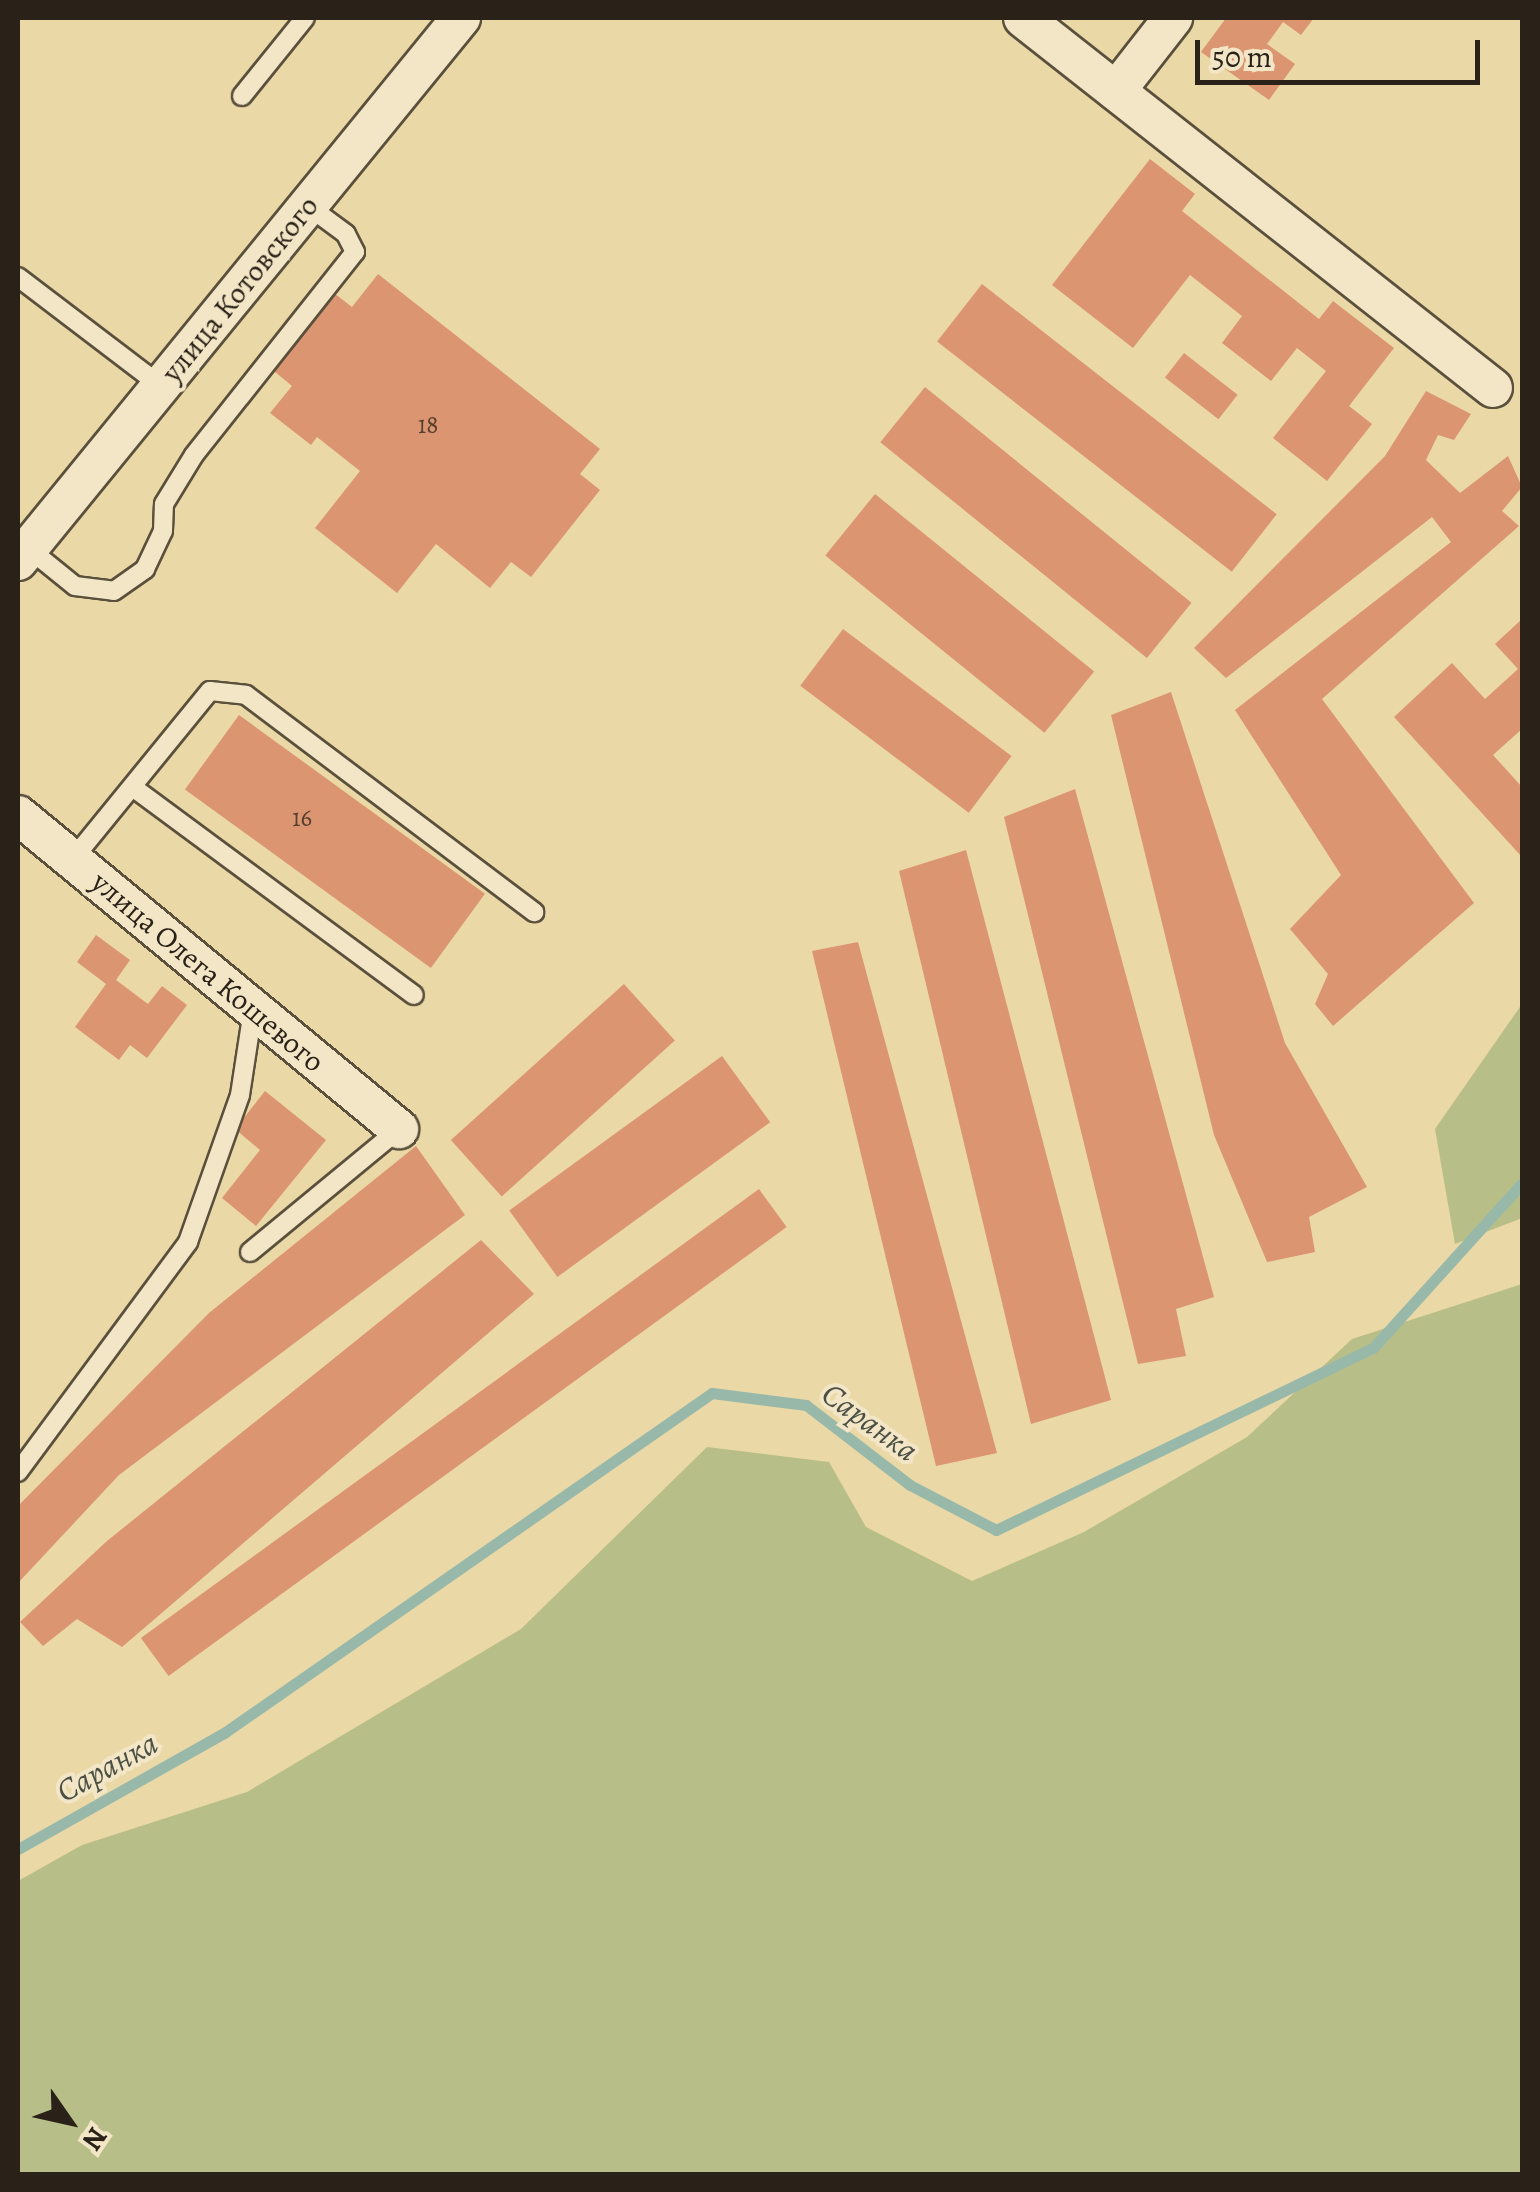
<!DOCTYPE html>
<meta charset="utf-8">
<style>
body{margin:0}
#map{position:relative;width:1540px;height:2192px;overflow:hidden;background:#ebd8a7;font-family:Alegreya,serif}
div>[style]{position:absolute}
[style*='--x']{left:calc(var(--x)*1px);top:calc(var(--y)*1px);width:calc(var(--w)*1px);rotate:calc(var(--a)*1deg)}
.green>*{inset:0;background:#b8be87}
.stream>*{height:11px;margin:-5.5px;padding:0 5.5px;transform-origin:5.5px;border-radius:5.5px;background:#98b9a9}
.building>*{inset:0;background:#db9571;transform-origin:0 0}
.roads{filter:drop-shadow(2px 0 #5a503c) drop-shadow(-2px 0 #5a503c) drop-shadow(0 2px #5a503c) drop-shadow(0 -2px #5a503c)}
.lane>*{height:18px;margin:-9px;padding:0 9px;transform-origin:9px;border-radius:9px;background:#f2e6c6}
.street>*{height:38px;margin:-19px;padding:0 19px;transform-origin:19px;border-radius:19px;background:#f2e6c6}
span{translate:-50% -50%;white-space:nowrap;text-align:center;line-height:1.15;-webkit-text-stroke:8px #f2e6c6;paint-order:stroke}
.number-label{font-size:25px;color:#563f2e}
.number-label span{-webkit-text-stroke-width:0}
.street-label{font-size:30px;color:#2a2218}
.water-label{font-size:32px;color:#4b4f44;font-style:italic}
.frame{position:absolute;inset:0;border:20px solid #2a2218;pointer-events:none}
.north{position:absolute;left:20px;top:2072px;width:100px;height:100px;-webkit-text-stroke:8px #f2e6c6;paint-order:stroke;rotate:124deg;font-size:28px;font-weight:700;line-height:40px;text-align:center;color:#2a2218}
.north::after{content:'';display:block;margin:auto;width:35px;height:45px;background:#2a2218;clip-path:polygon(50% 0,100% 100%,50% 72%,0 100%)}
.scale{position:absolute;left:1195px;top:40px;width:285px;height:45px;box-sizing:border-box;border:5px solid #2a2218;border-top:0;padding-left:12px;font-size:30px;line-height:35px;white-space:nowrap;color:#2a2218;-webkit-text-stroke:8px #f2e6c6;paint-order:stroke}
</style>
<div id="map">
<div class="green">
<div style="clip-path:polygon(1522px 1004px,1522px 1218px,1455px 1244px,1435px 1129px)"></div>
<div style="clip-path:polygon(1522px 1284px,1522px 2174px,18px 2174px,18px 1881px,82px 1845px,247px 1792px,521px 1629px,707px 1447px,829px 1462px,866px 1527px,972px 1581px,1084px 1532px,1247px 1437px,1352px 1339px)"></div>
</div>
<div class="stream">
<div style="--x:18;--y:1849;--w:236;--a:-29.4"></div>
<div style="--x:224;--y:1733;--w:595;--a:-34.87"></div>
<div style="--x:712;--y:1393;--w:95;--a:7.3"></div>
<div style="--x:806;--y:1405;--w:131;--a:37.6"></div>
<div style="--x:910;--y:1485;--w:97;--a:27.6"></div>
<div style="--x:996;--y:1530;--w:419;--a:-25.8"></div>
<div style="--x:1373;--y:1348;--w:222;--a:-47.9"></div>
</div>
<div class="building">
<div style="clip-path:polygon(1226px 18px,1314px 18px,1301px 35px,1283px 22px,1267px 44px,1295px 64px,1269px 100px,1201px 52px)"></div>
<div style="clip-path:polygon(1150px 159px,1195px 194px,1182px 211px,1319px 319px,1333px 301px,1394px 348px,1349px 406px,1372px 424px,1327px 481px,1273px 438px,1326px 371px,1297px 348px,1271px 381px,1222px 343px,1242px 316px,1190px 275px,1133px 348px,1052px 285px)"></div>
<div style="clip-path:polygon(378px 274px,600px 449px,580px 474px,600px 490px,531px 577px,511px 562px,490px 588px,436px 544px,397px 593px,315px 528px,360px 471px,317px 437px,311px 445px,270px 413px,292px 386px,269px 367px,330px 290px,352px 307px)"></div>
<div style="left:982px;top:284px;width:374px;height:73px;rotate:38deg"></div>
<div style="left:1184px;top:353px;width:68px;height:31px;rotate:38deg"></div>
<div style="left:925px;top:387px;width:343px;height:71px;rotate:39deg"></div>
<div style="clip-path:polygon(1426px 391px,1471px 414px,1454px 440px,1438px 435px,1426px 460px,1460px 493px,1508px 456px,1522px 487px,1502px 511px,1519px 526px,1322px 699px,1474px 903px,1333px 1026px,1315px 1004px,1328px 974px,1290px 929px,1341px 875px,1235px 710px,1451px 542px,1432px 517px,1226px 678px,1194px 648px,1385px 456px)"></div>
<div style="left:875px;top:494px;width:282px;height:79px;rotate:39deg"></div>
<div style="clip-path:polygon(1522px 619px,1522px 729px,1493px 755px,1522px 787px,1522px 857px,1394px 717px,1452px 663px,1485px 699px,1518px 669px,1495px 644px)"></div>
<div style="left:843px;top:629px;width:211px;height:71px;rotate:37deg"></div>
<div style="clip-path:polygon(1171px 692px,1285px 1043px,1367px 1187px,1309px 1217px,1315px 1252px,1267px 1262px,1214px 1135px,1111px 715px)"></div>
<div style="left:239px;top:715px;width:304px;height:92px;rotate:36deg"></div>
<div style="clip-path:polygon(1075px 789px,1214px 1297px,1176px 1309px,1186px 1356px,1138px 1364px,1004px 817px)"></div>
<div style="clip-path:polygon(966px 850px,1111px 1400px,1031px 1424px,899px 871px)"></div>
<div style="clip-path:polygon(96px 935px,130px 960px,116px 980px,148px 1004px,162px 986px,187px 1005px,147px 1058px,130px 1045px,119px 1060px,75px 1027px,106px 984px,77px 962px)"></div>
<div style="clip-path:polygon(858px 942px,997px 1453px,936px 1466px,812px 951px)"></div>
<div style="left:624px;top:984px;width:76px;height:233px;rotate:48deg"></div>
<div style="left:722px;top:1056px;width:82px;height:263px;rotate:54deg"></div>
<div style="clip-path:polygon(265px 1091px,326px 1140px,256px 1226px,222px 1198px,260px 1150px,235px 1129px)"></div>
<div style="clip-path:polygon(416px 1146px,465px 1215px,119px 1475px,18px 1583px,18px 1506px,209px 1313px)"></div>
<div style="left:759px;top:1189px;width:47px;height:764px;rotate:54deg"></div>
<div style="clip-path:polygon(481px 1240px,534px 1294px,122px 1647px,77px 1619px,43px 1646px,20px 1622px,107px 1541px)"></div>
</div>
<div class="roads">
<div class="lane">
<div style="--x:242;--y:96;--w:100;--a:-51.1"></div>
<div style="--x:18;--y:277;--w:180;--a:37.3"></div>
<div style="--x:28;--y:548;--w:60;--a:39"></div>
<div style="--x:75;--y:586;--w:39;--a:7"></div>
<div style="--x:114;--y:591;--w:38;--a:-35"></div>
<div style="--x:145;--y:569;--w:42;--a:-64.7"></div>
<div style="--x:163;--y:531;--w:27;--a:-88"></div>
<div style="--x:164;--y:504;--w:57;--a:-58.5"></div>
<div style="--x:194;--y:455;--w:259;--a:-51.6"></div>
<div style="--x:355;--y:252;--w:20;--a:-117"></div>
<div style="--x:346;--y:234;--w:47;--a:-143.6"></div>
<div style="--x:134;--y:788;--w:348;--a:36.5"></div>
<div style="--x:72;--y:860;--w:218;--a:-50.8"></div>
<div style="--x:210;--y:691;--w:36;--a:6"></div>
<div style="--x:246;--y:695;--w:361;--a:37"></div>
<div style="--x:250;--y:1252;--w:193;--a:-39.5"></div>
<div style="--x:18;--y:1472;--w:286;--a:-53.5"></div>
<div style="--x:188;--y:1242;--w:156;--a:-70.5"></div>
<div style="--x:240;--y:1095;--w:86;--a:-81.3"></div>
</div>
<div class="street">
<div style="--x:1023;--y:18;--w:598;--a:38.21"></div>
<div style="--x:1116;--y:91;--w:93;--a:-52"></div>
<div style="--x:18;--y:561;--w:701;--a:-50.79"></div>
<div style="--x:18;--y:815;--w:494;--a:39.5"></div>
</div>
</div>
<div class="number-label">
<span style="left:428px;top:425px">18</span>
<span style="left:302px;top:818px">16</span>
</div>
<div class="street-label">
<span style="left:240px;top:289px;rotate:-51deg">улица Котовского</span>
<span style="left:208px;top:972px;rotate:40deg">улица Олега Кошевого</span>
</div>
<div class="water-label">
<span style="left:870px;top:1422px;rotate:36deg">Саранка</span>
<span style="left:107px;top:1767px;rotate:-29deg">Саранка</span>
</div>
<div class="frame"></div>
<div class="north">N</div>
<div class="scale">50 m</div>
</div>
